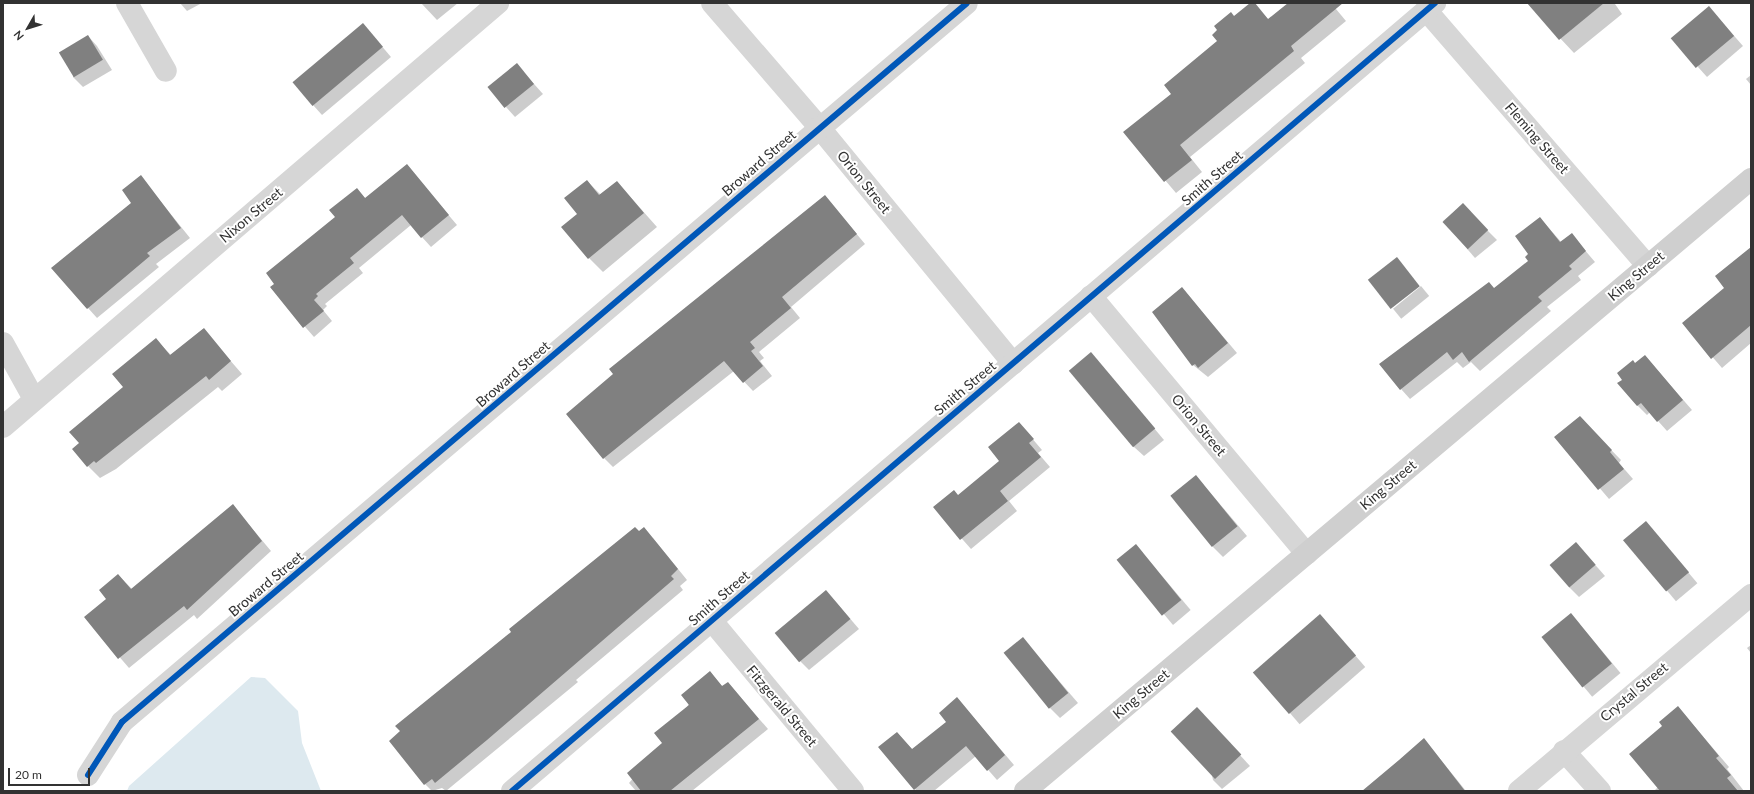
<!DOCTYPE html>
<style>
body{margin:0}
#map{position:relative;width:1754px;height:794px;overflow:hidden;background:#fff;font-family:Lato,sans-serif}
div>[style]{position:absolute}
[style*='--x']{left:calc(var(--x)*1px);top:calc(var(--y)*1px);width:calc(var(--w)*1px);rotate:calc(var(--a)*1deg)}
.water>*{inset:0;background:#dde9ef}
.shadow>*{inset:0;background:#0003;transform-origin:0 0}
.building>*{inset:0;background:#808080;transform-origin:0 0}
.street>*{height:22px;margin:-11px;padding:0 11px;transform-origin:11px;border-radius:11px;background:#d6d6d6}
.secondary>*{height:22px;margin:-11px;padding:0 11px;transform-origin:11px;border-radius:11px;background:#cfcfcf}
.cycleway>*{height:6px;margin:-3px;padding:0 3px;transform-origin:3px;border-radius:3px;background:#0057b8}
span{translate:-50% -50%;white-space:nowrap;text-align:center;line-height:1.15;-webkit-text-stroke:4px #fff;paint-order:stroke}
.street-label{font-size:14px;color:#323232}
.frame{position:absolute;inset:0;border:4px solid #323232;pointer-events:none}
.north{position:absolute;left:8px;top:8px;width:40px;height:40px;-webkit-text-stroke:3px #fff;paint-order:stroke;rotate:231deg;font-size:11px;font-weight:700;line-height:16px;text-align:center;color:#323232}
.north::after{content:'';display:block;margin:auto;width:14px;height:18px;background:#323232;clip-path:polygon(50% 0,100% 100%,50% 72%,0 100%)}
.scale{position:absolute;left:8px;top:768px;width:82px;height:18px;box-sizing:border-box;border:2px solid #323232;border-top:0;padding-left:5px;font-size:12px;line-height:14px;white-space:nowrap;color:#323232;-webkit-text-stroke:3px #fff;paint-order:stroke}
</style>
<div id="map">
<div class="water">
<div style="clip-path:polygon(251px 677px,265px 678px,298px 711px,302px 743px,321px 791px,127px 791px,129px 786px)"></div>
</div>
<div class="shadow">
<div style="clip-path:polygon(180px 3px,202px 3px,187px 11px)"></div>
<div style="clip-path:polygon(421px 3px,458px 3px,437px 20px)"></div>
<div style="clip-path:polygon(1252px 3px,1269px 20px,1289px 3px,1331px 3px,1346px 21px,1301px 58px,1305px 63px,1190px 157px,1202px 172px,1176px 193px,1125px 133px,1172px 94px,1218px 41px,1235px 17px)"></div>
<div style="clip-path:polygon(1527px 3px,1616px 3px,1615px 4px,1622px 14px,1574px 53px)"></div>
<div style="clip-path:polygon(1709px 7px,1743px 46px,1707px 77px,1698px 67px)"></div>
<div style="clip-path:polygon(363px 24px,391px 57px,322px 115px,313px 105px)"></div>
<div style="clip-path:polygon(88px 36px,97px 46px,112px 70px,83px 87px,73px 77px)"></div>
<div style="clip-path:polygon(517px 65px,543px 94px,515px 117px,506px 107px)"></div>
<div style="clip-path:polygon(1751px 75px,1751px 85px,1746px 79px)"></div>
<div style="clip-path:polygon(407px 166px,457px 225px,431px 247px,411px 225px,359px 268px,363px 273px,325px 304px,327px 306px,323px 310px,332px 321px,314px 337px,271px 288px,336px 217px,357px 189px,366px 199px)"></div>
<div style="clip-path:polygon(141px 177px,190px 238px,156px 264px,159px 267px,97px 318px,52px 268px,132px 203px)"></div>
<div style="clip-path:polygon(587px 181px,601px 195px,617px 182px,657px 227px,603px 272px,589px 258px,578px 214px)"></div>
<div style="clip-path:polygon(825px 196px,865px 244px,791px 307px,800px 318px,759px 352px,764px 358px,760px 361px,772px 376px,753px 391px,734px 371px,613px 467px,604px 458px)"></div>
<div style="clip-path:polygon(1462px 205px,1497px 240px,1475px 258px,1443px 221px)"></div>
<div style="clip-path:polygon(1540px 218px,1562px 243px,1572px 235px,1595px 262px,1578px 276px,1581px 280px,1547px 307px,1551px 311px,1480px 371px,1471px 362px,1463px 368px,1457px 362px,1410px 399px,1401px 389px,1494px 289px,1530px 261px)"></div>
<div style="clip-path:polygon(1751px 259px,1751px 343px,1722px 368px,1683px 323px,1726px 288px)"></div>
<div style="left:1421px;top:286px;width:13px;height:36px;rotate:51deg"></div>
<div style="clip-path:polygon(1182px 288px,1237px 353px,1208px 377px,1193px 365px)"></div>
<div style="clip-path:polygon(203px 329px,242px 374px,222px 391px,218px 387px,116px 469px,100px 478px,88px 466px,80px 443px,124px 387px,156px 340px,171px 355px)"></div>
<div style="clip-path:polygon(1091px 353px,1164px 440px,1144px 456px,1134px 447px)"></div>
<div style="clip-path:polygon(1645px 356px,1692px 410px,1667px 431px,1650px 412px,1647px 415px,1637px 405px,1623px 380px)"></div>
<div style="clip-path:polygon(1580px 418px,1621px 460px,1619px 463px,1633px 479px,1609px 499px,1556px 437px)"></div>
<div style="clip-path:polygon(1019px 423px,1042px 450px,1038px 453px,1050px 467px,1009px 501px,1017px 511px,971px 549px,934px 507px,959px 496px,1001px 461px)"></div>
<div style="clip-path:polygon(1196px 476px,1247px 536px,1223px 557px,1213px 547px)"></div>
<div style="clip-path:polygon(233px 506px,271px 551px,197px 619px,194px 615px,129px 668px,85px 617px,107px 599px,118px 575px,132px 589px)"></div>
<div style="left:1646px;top:522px;width:80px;height:28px;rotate:50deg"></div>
<div style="clip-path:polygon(639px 532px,653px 538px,687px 580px,680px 586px,683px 590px,576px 680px,578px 682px,446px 791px,442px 788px,432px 791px,425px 784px,401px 732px)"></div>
<div style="clip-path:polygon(1576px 543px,1605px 576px,1579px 597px,1569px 587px)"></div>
<div style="left:1136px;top:545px;width:85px;height:23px;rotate:50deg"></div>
<div style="clip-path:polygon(835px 601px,859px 629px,809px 670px,799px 660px)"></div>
<div style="left:1571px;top:614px;width:77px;height:37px;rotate:50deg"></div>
<div style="left:1320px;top:615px;width:69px;height:87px;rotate:49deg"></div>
<div style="clip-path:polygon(1023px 639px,1078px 703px,1060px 718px,1050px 708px)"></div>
<div style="clip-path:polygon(1751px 645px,1751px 653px,1747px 648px)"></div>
<div style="clip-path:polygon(710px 672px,723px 687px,728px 683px,768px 729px,692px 791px,636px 791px,629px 783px,663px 743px)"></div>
<div style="clip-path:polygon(957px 698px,1014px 765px,997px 780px,976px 756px,934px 791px,916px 791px,897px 733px,913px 750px,948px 722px)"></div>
<div style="clip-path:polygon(1678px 707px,1729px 767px,1727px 769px,1744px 791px,1654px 791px,1658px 787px,1664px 727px)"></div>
<div style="clip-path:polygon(1197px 708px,1250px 766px,1222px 789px,1213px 780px)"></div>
<div style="clip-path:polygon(1424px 739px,1466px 791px,1364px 791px)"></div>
</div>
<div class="building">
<div style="clip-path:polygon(1250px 3px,1255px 3px,1268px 19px,1288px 3px,1343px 3px,1291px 46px,1294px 51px,1180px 145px,1192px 160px,1164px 182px,1123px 132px,1171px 94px,1164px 85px,1217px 41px,1212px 35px,1217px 30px,1214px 26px,1231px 12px,1234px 16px)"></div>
<div style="clip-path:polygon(1527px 3px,1604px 3px,1559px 40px)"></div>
<div style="left:1709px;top:6px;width:39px;height:50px;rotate:50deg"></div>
<div style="left:363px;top:23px;width:31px;height:92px;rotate:50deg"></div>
<div style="left:88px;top:35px;width:29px;height:34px;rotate:59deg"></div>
<div style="left:517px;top:63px;width:27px;height:38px;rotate:51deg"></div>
<div style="clip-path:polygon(407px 164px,449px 215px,421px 238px,402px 215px,350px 258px,354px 263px,316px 294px,318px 296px,314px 300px,324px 311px,303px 328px,270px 287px,274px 284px,266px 273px,335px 217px,329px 210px,357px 188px,365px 198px)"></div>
<div style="clip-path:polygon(141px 175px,181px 228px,147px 253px,150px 256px,87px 309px,51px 268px,131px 203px,122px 190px)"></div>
<div style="clip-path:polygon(587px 180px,599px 195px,617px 181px,644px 213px,588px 259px,561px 227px,577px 214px,564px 198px)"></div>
<div style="clip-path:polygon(825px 195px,857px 234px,782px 297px,791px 308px,750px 342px,755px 348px,751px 351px,763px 366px,743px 383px,724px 361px,603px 459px,566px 414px,613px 374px,609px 369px)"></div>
<div style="left:1463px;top:203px;width:37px;height:28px;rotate:47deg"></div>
<div style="clip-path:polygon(1540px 217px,1560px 242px,1572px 233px,1586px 251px,1569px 266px,1572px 269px,1538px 297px,1542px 301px,1469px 362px,1462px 352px,1453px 360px,1447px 352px,1400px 390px,1379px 364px,1489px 282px,1494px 288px,1528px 261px,1525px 257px,1528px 254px,1515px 236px)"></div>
<div style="clip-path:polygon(1751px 247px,1751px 325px,1711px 359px,1682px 323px,1724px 288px,1715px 276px)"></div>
<div style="left:1397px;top:257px;width:37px;height:37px;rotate:52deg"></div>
<div style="clip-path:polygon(1182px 287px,1228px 343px,1198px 368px,1195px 364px,1192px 366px,1152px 312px)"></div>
<div style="clip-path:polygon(204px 328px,231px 361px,209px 380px,206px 376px,96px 463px,94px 461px,87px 467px,72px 449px,79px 443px,69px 432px,123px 387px,112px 374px,156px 338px,170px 355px)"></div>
<div style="left:1091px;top:352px;width:100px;height:29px;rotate:50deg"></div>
<div style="clip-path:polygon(1645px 355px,1683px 400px,1657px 422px,1641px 403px,1637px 406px,1617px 383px,1622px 380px,1617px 373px,1633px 360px,1635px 363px)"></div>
<div style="clip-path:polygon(1580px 416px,1612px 450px,1610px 452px,1624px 469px,1598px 490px,1554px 437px)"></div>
<div style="clip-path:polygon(1019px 422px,1034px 439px,1029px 443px,1041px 457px,1000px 491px,1008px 501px,960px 540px,933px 507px,954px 490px,958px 495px,999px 461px,988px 447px)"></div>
<div style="left:1196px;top:475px;width:66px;height:33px;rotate:51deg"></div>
<div style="clip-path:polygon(233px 504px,262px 541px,187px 610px,184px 606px,118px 659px,84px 617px,106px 599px,99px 590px,118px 574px,131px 589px)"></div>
<div style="left:1646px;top:521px;width:67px;height:30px;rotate:50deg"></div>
<div style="clip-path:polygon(635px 527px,639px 531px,644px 527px,678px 569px,671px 576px,674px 579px,487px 740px,435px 783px,432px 779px,424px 785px,389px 741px,400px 731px,395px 726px,511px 632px,509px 629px)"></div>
<div style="left:1576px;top:542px;width:30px;height:35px;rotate:49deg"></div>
<div style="left:1136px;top:544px;width:72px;height:25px;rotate:51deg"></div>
<div style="left:826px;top:590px;width:38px;height:67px;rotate:50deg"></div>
<div style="left:1571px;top:613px;width:65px;height:38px;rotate:51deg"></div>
<div style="left:1320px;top:614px;width:55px;height:89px;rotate:49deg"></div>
<div style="left:1023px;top:637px;width:72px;height:25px;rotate:51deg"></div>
<div style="clip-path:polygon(710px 671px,722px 686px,728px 682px,759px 719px,670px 791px,641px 791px,627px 773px,662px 743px,654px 733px,689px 705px,681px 695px)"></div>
<div style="clip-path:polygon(957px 697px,1005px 755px,987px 771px,966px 746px,914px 790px,878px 747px,897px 732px,912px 749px,946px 722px,939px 713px)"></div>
<div style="clip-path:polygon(1678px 706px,1719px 756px,1716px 758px,1731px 775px,1727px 778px,1738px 791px,1660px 791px,1629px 754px,1662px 726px,1659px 722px)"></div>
<div style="left:1197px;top:707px;width:65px;height:36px;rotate:47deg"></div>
<div style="clip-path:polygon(1424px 738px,1465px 791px,1362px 791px,1399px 760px)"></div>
</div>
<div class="street">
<div style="--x:127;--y:3;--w:78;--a:60.2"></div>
<div style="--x:712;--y:3;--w:164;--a:49.2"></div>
<div style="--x:819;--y:127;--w:306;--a:50.6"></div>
<div style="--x:1426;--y:10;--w:339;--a:49.1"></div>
<div style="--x:1091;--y:296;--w:336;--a:50.1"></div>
<div style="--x:3;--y:343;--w:64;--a:61"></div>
<div style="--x:3;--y:427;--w:652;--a:-40.58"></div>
<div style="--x:712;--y:621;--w:221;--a:50.3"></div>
<div style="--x:1564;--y:751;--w:54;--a:48"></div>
<div style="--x:88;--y:775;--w:63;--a:-57.3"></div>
<div style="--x:122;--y:722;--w:1109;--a:-40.39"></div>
<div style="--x:512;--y:791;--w:1214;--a:-40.49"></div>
<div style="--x:1519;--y:791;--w:304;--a:-40.2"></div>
</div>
<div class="secondary">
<div style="--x:1025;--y:791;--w:950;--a:-40.13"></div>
</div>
<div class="cycleway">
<div style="--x:88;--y:775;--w:63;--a:-57.3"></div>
<div style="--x:122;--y:722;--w:1109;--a:-40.39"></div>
<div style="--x:512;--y:791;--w:1214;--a:-40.49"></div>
</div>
<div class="street-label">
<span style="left:1537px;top:138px;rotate:49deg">Fleming Street</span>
<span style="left:759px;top:163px;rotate:-41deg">Broward Street</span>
<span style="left:1212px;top:178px;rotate:-41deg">Smith Street</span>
<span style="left:864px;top:182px;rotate:51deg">Orion Street</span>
<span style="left:251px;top:215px;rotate:-40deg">Nixon Street</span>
<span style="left:1636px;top:276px;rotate:-40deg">King Street</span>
<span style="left:513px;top:374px;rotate:-41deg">Broward Street</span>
<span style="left:965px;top:388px;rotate:-40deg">Smith Street</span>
<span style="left:1199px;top:425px;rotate:50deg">Orion Street</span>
<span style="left:1388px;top:485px;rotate:-40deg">King Street</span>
<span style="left:266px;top:584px;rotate:-40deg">Broward Street</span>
<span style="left:719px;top:598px;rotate:-41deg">Smith Street</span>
<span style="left:1634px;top:692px;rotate:-40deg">Crystal Street</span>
<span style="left:1141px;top:694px;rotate:-40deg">King Street</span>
<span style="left:782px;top:706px;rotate:50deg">Fitzgerald Street</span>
</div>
<div class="frame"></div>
<div class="north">N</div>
<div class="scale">20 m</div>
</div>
